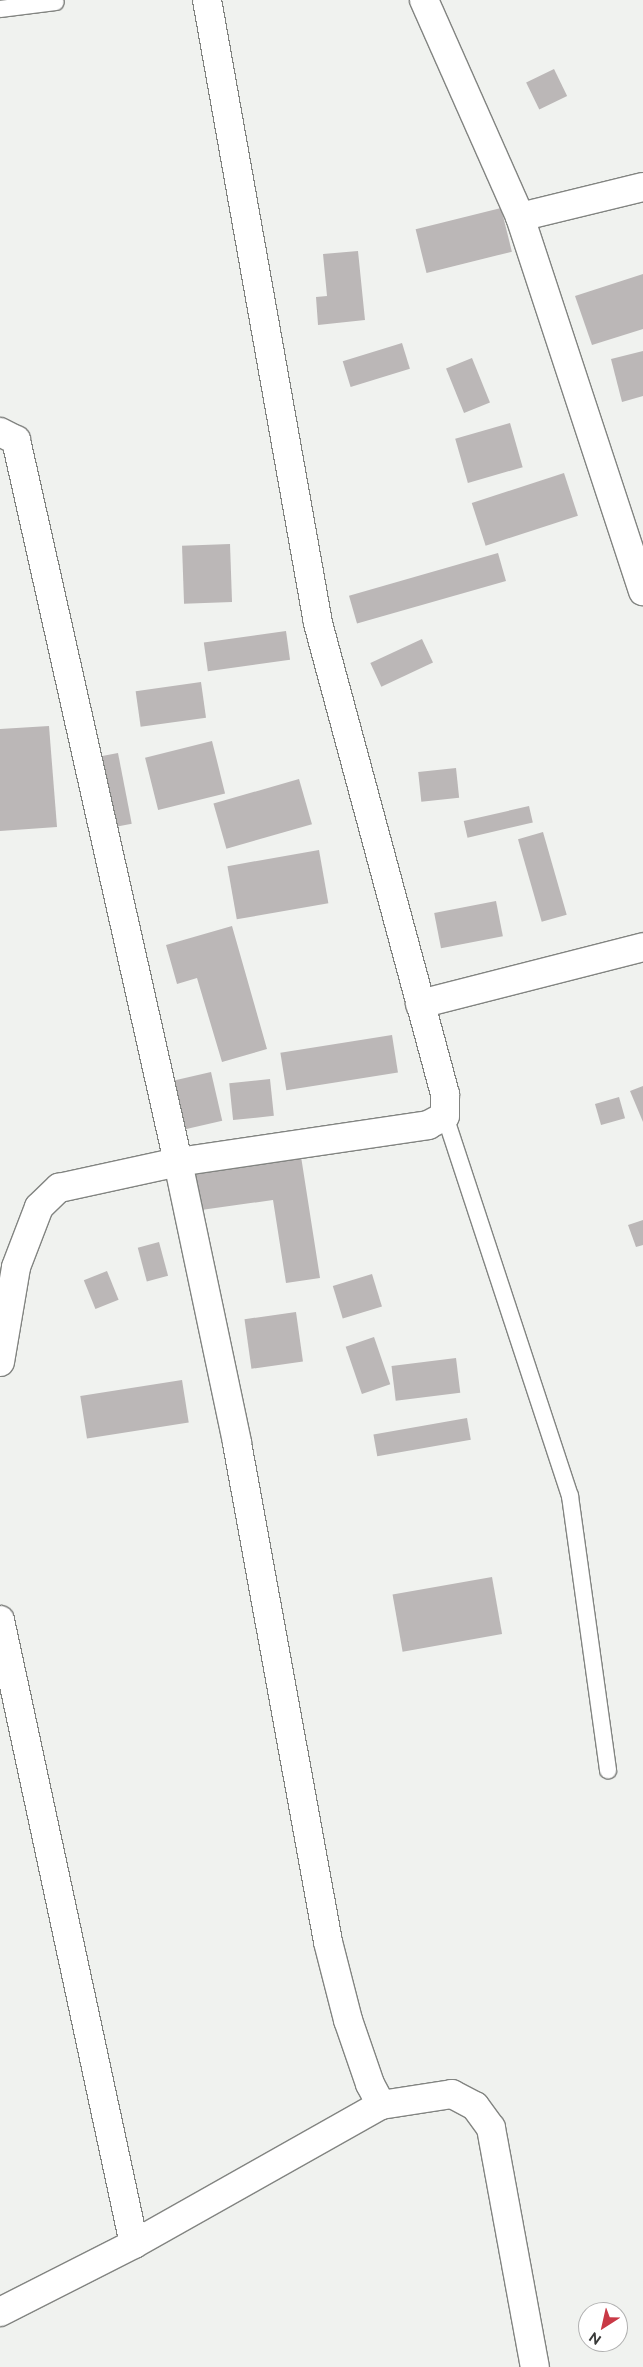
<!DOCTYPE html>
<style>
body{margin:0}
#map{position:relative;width:643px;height:2367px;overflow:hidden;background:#f0f2ef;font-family:Raleway,sans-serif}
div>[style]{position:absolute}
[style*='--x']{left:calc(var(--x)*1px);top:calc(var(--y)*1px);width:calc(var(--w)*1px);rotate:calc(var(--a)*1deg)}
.building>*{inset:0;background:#bbb7b7;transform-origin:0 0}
.roads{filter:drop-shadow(1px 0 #828481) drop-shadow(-1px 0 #828481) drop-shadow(0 1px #828481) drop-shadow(0 -1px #828481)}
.lane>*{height:16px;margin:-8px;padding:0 8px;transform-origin:8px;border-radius:8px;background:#fff}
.street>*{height:28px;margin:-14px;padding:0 14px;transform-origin:14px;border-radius:14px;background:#fff}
span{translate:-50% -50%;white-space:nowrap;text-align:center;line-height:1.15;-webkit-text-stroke:4px #fff;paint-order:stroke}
.north{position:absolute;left:578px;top:2302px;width:50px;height:50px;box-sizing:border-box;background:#fff;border:1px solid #b0b0b0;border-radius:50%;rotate:215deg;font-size:14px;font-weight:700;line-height:20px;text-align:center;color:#393a39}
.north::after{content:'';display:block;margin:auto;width:18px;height:22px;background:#c93946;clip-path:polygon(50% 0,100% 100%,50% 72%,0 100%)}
</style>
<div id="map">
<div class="building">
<div style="left:554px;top:69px;width:30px;height:31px;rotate:64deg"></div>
<div style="left:501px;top:208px;width:45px;height:88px;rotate:76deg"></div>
<div style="clip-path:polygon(358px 251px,365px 320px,318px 325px,316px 297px,327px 296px,323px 254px)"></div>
<div style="clip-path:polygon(643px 274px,643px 329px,592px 345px,575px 296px)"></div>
<div style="left:402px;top:343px;width:27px;height:62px;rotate:73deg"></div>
<div style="clip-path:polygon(643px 351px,643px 396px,622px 402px,611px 359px)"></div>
<div style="left:472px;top:358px;width:48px;height:28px;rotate:68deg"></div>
<div style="left:510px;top:423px;width:46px;height:57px;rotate:74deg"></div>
<div style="left:564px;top:473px;width:45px;height:97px;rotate:72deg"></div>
<div style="left:230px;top:544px;width:58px;height:48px;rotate:88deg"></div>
<div style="left:498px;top:553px;width:29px;height:155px;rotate:74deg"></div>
<div style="left:286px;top:631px;width:29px;height:83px;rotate:82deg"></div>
<div style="left:422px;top:639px;width:26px;height:57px;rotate:65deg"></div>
<div style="left:201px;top:682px;width:36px;height:66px;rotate:82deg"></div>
<div style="clip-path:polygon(49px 726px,57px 827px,0 831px,0 729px)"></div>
<div style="left:212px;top:741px;width:54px;height:69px;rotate:76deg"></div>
<div style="left:118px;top:753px;width:72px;height:16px;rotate:79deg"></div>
<div style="left:456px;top:768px;width:30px;height:38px;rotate:84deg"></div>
<div style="left:299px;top:779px;width:47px;height:89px;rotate:74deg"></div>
<div style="left:529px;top:806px;width:17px;height:67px;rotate:77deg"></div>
<div style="left:543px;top:832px;width:86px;height:26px;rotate:74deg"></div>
<div style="left:319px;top:850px;width:54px;height:93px;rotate:80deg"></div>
<div style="left:496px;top:901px;width:36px;height:63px;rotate:79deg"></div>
<div style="clip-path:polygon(232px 926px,267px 1049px,222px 1062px,197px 978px,177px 984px,166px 945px)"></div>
<div style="left:392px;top:1035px;width:38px;height:113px;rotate:81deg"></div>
<div style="left:211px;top:1072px;width:50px;height:39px;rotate:77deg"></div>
<div style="left:270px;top:1079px;width:37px;height:41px;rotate:84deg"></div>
<div style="clip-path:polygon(643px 1086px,643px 1122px,630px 1091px)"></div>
<div style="left:619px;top:1097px;width:22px;height:25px;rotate:74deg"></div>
<div style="clip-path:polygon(300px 1150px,320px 1278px,286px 1283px,273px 1200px,201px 1210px,194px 1167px)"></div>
<div style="clip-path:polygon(643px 1220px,643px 1245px,636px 1247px,628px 1225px)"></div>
<div style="left:159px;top:1242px;width:35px;height:22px;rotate:75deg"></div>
<div style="left:107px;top:1271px;width:31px;height:25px;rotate:68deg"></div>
<div style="left:372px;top:1274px;width:34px;height:41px;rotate:73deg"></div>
<div style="left:296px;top:1312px;width:50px;height:52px;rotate:82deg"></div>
<div style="left:374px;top:1337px;width:50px;height:30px;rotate:71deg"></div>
<div style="left:456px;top:1358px;width:35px;height:65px;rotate:83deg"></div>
<div style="left:182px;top:1380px;width:43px;height:103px;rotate:81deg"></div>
<div style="left:467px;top:1418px;width:22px;height:95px;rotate:80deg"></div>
<div style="left:492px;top:1577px;width:58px;height:101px;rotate:80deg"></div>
</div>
<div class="roads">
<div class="lane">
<div style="--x:0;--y:9;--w:56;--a:-7.1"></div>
<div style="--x:445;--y:1116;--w:400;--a:71.8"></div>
<div style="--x:570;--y:1496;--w:277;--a:82.1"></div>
</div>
<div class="street">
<div style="--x:424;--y:0;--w:237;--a:66.1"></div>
<div style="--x:520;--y:217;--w:394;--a:71.8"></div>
<div style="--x:520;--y:217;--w:127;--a:-13.7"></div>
<div style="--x:0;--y:432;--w:18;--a:27"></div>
<div style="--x:16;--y:440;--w:740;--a:77.35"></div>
<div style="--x:178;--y:1162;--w:287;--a:78.1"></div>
<div style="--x:237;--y:1443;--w:507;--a:79.66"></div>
<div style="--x:328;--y:1942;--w:81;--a:75.6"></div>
<div style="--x:348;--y:2020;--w:68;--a:71"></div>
<div style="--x:370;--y:2084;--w:24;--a:62"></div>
<div style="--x:381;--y:2105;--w:72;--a:-8.8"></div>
<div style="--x:452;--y:2094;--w:26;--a:28"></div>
<div style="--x:475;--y:2106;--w:27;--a:54"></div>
<div style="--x:491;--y:2128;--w:243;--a:79.6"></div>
<div style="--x:420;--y:1004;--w:230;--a:-14.3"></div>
<div style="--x:0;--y:1362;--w:96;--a:-80.4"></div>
<div style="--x:16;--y:1267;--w:64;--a:-69"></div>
<div style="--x:39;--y:1207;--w:28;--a:-44"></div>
<div style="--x:59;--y:1188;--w:122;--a:-12.3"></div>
<div style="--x:178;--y:1162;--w:253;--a:-8.4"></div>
<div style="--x:428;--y:1125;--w:19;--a:-28"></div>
<div style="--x:445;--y:1116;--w:22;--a:-90"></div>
<div style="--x:445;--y:1094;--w:488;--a:-105.1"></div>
<div style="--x:318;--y:623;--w:633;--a:-100.1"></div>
<div style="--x:0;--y:1620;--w:638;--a:77.88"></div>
<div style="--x:134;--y:2244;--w:283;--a:-29.4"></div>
<div style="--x:0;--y:2312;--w:150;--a:-26.9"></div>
</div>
</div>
<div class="north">N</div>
</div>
